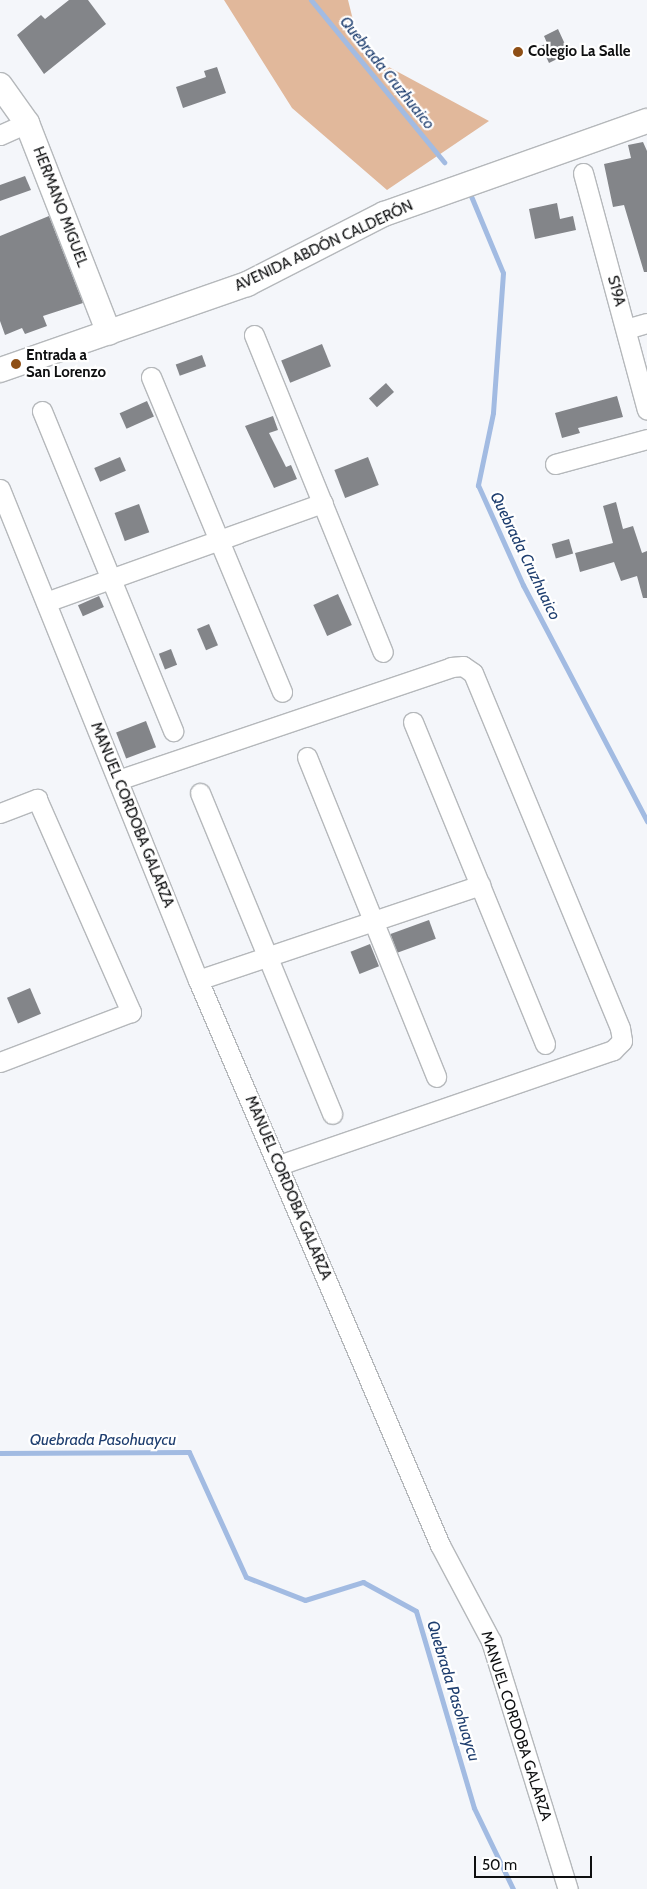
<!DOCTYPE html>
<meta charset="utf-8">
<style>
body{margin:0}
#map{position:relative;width:647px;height:1889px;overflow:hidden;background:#f4f6fa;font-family:Cabin,sans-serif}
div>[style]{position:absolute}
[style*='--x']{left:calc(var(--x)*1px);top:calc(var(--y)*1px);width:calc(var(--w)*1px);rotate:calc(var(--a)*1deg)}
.forest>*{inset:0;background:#e1b89b}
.stream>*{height:5px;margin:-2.5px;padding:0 2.5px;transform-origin:2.5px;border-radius:2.5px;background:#a2bbe2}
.building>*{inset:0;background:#838589;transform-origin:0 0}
.roads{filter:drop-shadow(1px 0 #b5b8bb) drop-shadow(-1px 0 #b5b8bb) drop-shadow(0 1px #b5b8bb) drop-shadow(0 -1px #b5b8bb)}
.minor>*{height:19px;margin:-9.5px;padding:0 9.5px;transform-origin:9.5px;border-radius:9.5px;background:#fff}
.tertiary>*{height:24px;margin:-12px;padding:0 12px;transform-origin:12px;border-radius:12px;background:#fff}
.dots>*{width:14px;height:14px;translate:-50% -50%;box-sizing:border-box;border:2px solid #fff;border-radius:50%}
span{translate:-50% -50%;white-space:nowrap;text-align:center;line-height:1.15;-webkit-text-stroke:4.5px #fff;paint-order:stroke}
.poi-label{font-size:15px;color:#0e0f10;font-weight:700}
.left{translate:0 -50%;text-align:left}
.street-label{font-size:15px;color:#0e0f10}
.water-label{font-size:16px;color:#1e3e6f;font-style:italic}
.scale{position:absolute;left:474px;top:1856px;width:118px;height:22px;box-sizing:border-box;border:2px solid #0e0f10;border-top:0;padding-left:6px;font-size:15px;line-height:18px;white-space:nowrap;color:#0e0f10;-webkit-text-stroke:4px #fff;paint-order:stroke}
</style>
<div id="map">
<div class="forest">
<div style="clip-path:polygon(224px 0,348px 0,361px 52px,489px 121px,387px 190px,292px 108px)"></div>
</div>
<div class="stream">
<div style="--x:311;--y:0;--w:210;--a:50.6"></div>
<div style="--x:471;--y:196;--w:83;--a:67.4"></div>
<div style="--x:503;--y:273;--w:140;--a:94.1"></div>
<div style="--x:493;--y:413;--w:74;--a:101.8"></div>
<div style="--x:478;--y:485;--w:110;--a:65.8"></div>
<div style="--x:523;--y:585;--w:267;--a:62.3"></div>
<div style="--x:0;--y:1453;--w:189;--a:-0.3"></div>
<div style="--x:189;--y:1452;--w:137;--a:65.5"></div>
<div style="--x:246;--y:1577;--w:63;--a:21.3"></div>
<div style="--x:305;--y:1600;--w:61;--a:-17.2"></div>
<div style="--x:363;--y:1582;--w:60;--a:28.7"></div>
<div style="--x:416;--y:1611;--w:205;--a:73.6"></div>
<div style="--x:474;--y:1808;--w:90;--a:64.3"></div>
</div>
<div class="building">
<div style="clip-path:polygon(69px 0,88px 0,106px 24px,44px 74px,17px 35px,41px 15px,45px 19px)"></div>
<div style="clip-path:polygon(558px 29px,569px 53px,549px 63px,541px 46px,547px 43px,544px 36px)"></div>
<div style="clip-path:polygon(217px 67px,226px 93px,183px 108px,176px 87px,206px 77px,204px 71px)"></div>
<div style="clip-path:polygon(643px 142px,647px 151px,647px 272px,644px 272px,624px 205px,613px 207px,604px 164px,631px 158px,628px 145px)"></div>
<div style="clip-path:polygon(25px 176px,31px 190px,0 201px,0 185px)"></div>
<div style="clip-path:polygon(557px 203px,560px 219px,573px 216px,576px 230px,535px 239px,529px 209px)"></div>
<div style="clip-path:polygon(49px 216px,83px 303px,43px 316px,47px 326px,25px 334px,22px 328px,5px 335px,0 321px,0 236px)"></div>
<div style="left:322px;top:344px;width:24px;height:44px;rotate:68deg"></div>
<div style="left:202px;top:355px;width:12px;height:28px;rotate:70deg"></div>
<div style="left:386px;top:383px;width:12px;height:23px;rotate:48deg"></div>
<div style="clip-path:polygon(617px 396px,623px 417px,578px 428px,580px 433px,562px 438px,555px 413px)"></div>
<div style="left:147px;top:401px;width:17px;height:30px;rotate:66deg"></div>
<div style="clip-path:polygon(273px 416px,278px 430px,269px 433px,286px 467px,291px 465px,297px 479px,274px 488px,245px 426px)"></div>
<div style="left:120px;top:457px;width:15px;height:28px;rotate:67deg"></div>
<div style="left:368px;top:457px;width:30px;height:36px;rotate:69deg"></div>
<div style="clip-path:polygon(616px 502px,623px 529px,633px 526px,642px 553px,647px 551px,647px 598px,643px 598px,637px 576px,621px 581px,614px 562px,580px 572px,575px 553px,613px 543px,603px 506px)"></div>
<div style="left:139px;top:504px;width:30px;height:26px;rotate:70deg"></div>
<div style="left:569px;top:539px;width:15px;height:18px;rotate:74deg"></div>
<div style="left:338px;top:594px;width:34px;height:27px;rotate:66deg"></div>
<div style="left:99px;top:596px;width:12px;height:23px;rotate:66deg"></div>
<div style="left:209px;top:624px;width:23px;height:13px;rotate:67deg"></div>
<div style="left:171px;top:649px;width:17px;height:13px;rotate:69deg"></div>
<div style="left:146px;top:721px;width:28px;height:32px;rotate:69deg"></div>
<div style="left:429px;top:920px;width:20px;height:41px;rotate:70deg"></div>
<div style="left:370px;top:944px;width:24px;height:21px;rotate:68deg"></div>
<div style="left:30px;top:988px;width:28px;height:25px;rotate:67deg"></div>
</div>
<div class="roads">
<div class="minor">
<div style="--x:0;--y:135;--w:30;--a:-24"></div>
<div style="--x:583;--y:173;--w:245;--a:74.9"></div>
<div style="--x:626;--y:329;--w:22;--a:-16"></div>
<div style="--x:254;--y:335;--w:342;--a:67.9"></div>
<div style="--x:151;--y:377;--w:341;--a:67.4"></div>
<div style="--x:42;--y:411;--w:346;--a:67.7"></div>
<div style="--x:555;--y:464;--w:95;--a:-15.2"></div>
<div style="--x:0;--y:489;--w:529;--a:68.04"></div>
<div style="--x:198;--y:980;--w:615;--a:66.81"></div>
<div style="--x:440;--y:1545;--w:109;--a:62"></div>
<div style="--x:491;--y:1641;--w:260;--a:72.8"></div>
<div style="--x:46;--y:602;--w:294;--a:-19.7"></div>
<div style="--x:413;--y:722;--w:348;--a:67.7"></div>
<div style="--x:307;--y:757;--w:345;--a:68"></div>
<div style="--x:118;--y:780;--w:352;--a:-18.7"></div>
<div style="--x:451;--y:667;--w:12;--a:-5"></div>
<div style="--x:463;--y:666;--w:12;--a:35"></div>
<div style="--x:473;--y:673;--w:384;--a:67.5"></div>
<div style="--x:620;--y:1028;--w:13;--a:81"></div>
<div style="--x:622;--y:1041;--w:13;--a:135"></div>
<div style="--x:613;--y:1050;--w:353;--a:161"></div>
<div style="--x:200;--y:793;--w:347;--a:67.6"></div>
<div style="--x:0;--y:813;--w:40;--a:-21"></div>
<div style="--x:37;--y:799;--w:233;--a:66.2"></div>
<div style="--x:131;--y:1012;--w:140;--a:159.1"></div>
<div style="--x:198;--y:980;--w:298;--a:-18.6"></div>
</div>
<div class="tertiary">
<div style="--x:0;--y:85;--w:47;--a:54.6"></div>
<div style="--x:27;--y:123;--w:225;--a:68.7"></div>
<div style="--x:0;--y:370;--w:262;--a:-19.2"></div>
<div style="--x:247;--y:284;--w:154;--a:-27.1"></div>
<div style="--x:384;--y:214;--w:279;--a:-19.5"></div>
</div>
</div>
<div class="dots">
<div style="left:518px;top:52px;background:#8e4f16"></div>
<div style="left:16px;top:364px;background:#8e4f16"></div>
</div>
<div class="poi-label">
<span class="left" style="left:528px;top:52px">Colegio La Salle</span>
<span class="left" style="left:26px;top:364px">Entrada a<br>San Lorenzo</span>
</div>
<div class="street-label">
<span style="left:60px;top:207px;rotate:69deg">HERMANO MIGUEL</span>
<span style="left:324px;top:246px;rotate:-25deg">AVENIDA ABDÓN CALDERÓN</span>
<span style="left:616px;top:291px;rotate:75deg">S19A</span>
<span style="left:132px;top:815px;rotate:68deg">MANUEL CORDOBA GALARZA</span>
<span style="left:288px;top:1188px;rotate:67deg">MANUEL CORDOBA GALARZA</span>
<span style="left:516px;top:1726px;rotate:72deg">MANUEL CORDOBA GALARZA</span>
</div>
<div class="water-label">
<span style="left:387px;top:73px;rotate:51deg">Quebrada Cruzhuaico</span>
<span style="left:525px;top:556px;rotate:64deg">Quebrada Cruzhuaico</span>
<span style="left:103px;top:1440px">Quebrada Pasohuaycu</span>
<span style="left:453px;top:1691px;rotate:73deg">Quebrada Pasohuaycu</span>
</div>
<div class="scale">50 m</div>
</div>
